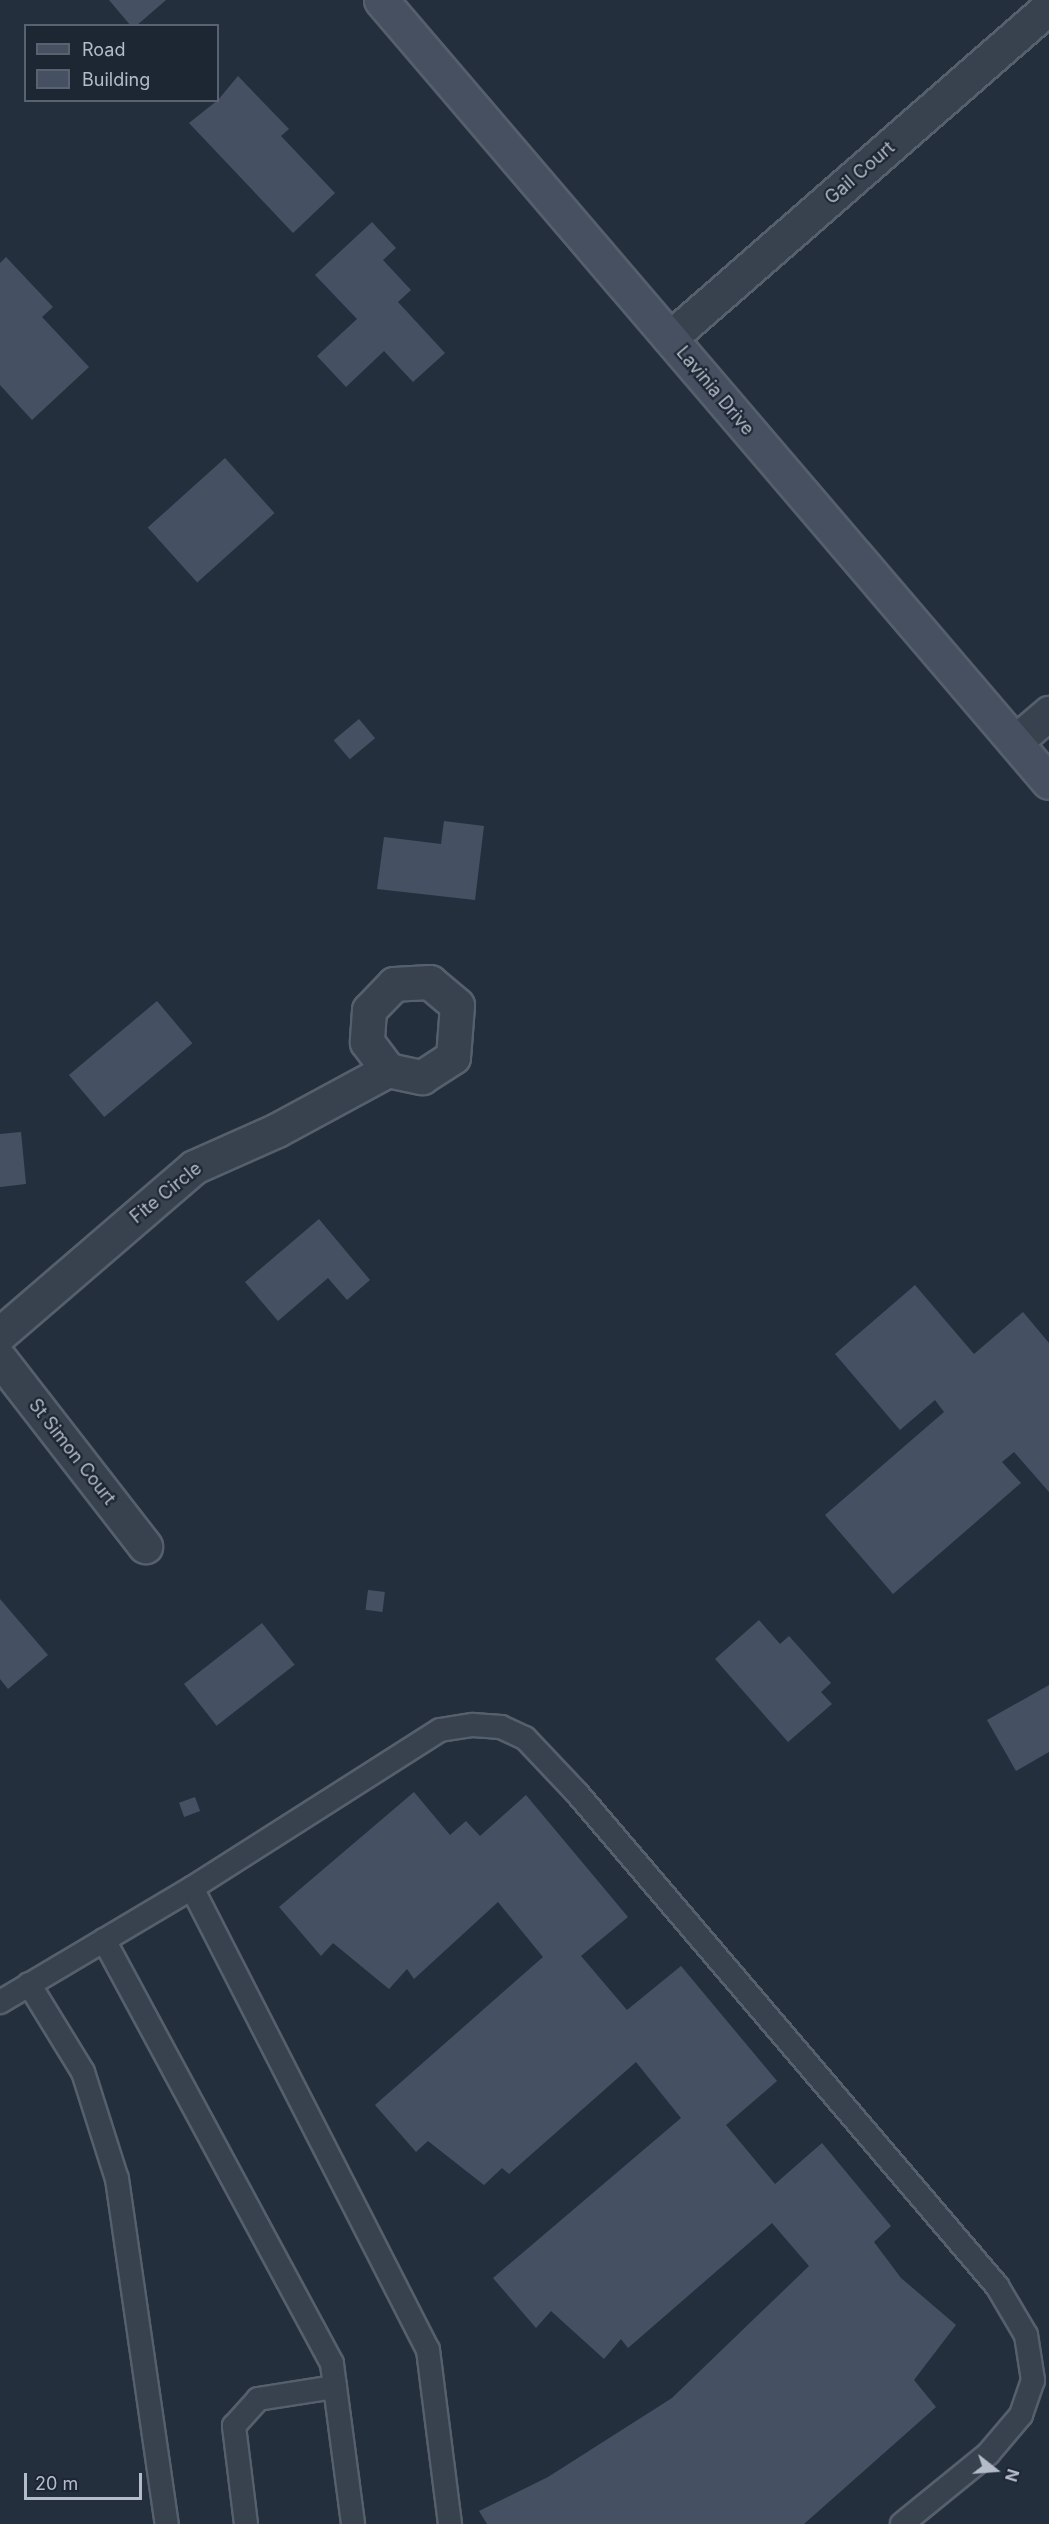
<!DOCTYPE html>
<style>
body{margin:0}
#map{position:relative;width:1049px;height:2524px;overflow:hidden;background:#242f3e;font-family:Inter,sans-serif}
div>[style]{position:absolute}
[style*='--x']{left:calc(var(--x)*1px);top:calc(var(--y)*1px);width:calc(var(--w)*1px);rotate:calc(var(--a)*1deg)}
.building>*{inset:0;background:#455162;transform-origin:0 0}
.roads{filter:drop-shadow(2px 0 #565f6c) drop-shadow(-2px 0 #565f6c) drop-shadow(0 2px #565f6c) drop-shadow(0 -2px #565f6c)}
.lane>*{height:22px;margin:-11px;padding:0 11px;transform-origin:11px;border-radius:11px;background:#38414e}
.street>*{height:33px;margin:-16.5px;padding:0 16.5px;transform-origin:16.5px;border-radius:16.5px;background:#38414e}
.secondary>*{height:33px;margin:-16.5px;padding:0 16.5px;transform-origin:16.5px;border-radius:16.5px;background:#465061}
span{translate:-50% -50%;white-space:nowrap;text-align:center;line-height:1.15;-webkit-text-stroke:4.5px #1d2633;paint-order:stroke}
.street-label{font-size:18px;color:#b4bcc9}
.legend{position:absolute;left:24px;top:24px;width:195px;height:78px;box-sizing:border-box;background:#1d2633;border:2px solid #59626f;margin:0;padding:8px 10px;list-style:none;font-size:18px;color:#b4bcc9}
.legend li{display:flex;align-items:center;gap:12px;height:30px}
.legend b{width:30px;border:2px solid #59626f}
.north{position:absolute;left:965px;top:2440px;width:60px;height:60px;-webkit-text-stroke:4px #1d2633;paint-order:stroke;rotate:107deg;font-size:16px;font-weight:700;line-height:24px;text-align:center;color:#b4bcc9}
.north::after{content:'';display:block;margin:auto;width:21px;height:27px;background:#b4bcc9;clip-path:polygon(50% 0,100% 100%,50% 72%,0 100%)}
.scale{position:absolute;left:24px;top:2473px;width:118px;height:27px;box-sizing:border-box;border:3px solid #b4bcc9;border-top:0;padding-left:8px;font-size:18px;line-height:21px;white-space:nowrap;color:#b4bcc9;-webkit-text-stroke:4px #1d2633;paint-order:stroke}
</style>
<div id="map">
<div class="building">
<div style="clip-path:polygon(109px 0,166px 0,136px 26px,131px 26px)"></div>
<div style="clip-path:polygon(238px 76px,289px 129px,281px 136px,335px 193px,293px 233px,189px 123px,218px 100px)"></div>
<div style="clip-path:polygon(372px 222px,396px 248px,383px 260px,411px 290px,398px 302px,445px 353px,413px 382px,384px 351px,346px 387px,317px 356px,357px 319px,315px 275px)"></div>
<div style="clip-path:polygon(6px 257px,53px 307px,42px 317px,89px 367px,32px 420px,0 385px,0 263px)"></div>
<div style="left:225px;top:458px;width:74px;height:104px;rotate:48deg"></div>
<div style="left:359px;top:719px;width:25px;height:33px;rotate:50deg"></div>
<div style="clip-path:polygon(444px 821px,484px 826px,475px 900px,377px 889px,384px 837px,441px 844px)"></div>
<div style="left:157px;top:1001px;width:55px;height:115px;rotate:50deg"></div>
<div style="clip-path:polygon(21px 1132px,26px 1184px,0 1187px,0 1134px)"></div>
<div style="clip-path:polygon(319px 1219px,370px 1280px,347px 1300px,328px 1278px,278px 1321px,245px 1282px)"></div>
<div style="clip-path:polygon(915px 1285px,974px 1354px,1023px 1312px,1049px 1343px,1049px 1492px,1014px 1452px,1002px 1462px,1021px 1483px,893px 1594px,825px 1515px,944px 1412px,935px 1400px,900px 1430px,835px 1354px)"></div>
<div style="left:368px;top:1590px;width:17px;height:20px;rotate:7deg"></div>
<div style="clip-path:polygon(0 1599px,48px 1655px,8px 1689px,0 1679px)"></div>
<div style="clip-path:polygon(759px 1620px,780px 1644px,789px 1636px,831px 1683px,821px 1692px,832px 1704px,788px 1742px,715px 1659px)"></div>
<div style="left:262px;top:1623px;width:53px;height:99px;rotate:52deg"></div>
<div style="clip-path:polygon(1049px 1685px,1049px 1752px,1016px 1771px,987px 1720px)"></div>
<div style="clip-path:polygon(414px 1792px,450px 1835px,466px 1821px,480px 1836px,526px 1795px,628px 1917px,581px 1956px,627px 2010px,681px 1966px,777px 2081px,726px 2125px,775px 2184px,822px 2143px,891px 2226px,874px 2242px,901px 2278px,956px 2325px,914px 2380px,936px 2407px,804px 2524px,487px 2524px,479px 2511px,548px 2477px,672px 2398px,809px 2266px,772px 2223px,628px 2348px,621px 2339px,604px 2359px,551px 2311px,536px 2328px,493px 2278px,681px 2118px,636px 2062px,509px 2174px,502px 2168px,484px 2185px,428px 2141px,416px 2152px,375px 2105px,543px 1957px,498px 1902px,414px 1979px,407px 1969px,389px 1989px,333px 1943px,321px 1956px,279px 1907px)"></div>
<div style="left:195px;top:1797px;width:15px;height:17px;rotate:70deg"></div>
</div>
<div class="roads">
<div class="lane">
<div style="--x:192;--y:1888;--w:519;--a:62.94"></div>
<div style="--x:428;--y:2350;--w:175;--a:82.8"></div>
<div style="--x:104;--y:1940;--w:481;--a:61.7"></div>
<div style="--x:332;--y:2364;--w:161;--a:82.5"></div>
<div style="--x:29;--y:1984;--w:103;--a:58.5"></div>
<div style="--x:83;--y:2072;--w:112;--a:72.4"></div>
<div style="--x:117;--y:2179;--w:349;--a:81.8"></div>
<div style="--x:0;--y:2002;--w:223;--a:-30.7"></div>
<div style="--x:192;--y:1888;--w:294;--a:-32.5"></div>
<div style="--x:440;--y:1730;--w:33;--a:-9"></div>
<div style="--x:473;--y:1725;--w:28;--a:4"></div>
<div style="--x:501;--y:1727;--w:26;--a:25"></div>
<div style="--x:525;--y:1738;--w:76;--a:46.6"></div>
<div style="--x:577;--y:1793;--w:648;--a:49.57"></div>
<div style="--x:997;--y:2286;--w:57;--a:59.4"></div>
<div style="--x:1026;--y:2335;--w:46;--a:81.2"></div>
<div style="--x:1033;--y:2380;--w:37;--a:109"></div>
<div style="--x:1021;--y:2415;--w:51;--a:130.2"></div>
<div style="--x:988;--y:2454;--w:111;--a:140.9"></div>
<div style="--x:246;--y:2524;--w:99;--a:-97"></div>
<div style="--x:234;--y:2426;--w:36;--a:-48"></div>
<div style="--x:258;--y:2399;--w:78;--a:-8.9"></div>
</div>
<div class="street">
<div style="--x:670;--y:338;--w:503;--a:-41.13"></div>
<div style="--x:1015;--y:742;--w:45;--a:-40.5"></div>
<div style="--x:0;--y:1334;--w:256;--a:-40.7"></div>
<div style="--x:194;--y:1167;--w:91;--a:-24"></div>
<div style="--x:277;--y:1130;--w:126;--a:-28.4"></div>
<div style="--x:388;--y:1070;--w:35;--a:12"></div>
<div style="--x:422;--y:1077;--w:37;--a:-33"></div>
<div style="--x:453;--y:1057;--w:52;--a:-85.6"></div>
<div style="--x:457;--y:1005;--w:35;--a:-140"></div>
<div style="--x:430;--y:982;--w:36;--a:177"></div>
<div style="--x:394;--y:984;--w:36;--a:134"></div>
<div style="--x:369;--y:1010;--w:32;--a:94"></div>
<div style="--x:367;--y:1042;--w:35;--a:53"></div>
<div style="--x:0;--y:1359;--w:237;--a:52.2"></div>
</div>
<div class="secondary">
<div style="--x:381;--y:0;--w:1028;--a:49.5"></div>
</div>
</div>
<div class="street-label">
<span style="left:860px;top:173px;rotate:-41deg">Gail Court</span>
<span style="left:715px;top:391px;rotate:50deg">Lavinia Drive</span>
<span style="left:166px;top:1193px;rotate:-39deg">Fite Circle</span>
<span style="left:72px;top:1452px;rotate:52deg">St Simon Court</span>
</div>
<ul class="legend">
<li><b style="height:8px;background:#465061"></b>Road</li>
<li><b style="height:16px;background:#455162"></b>Building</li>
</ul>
<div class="north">N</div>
<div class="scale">20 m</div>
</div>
